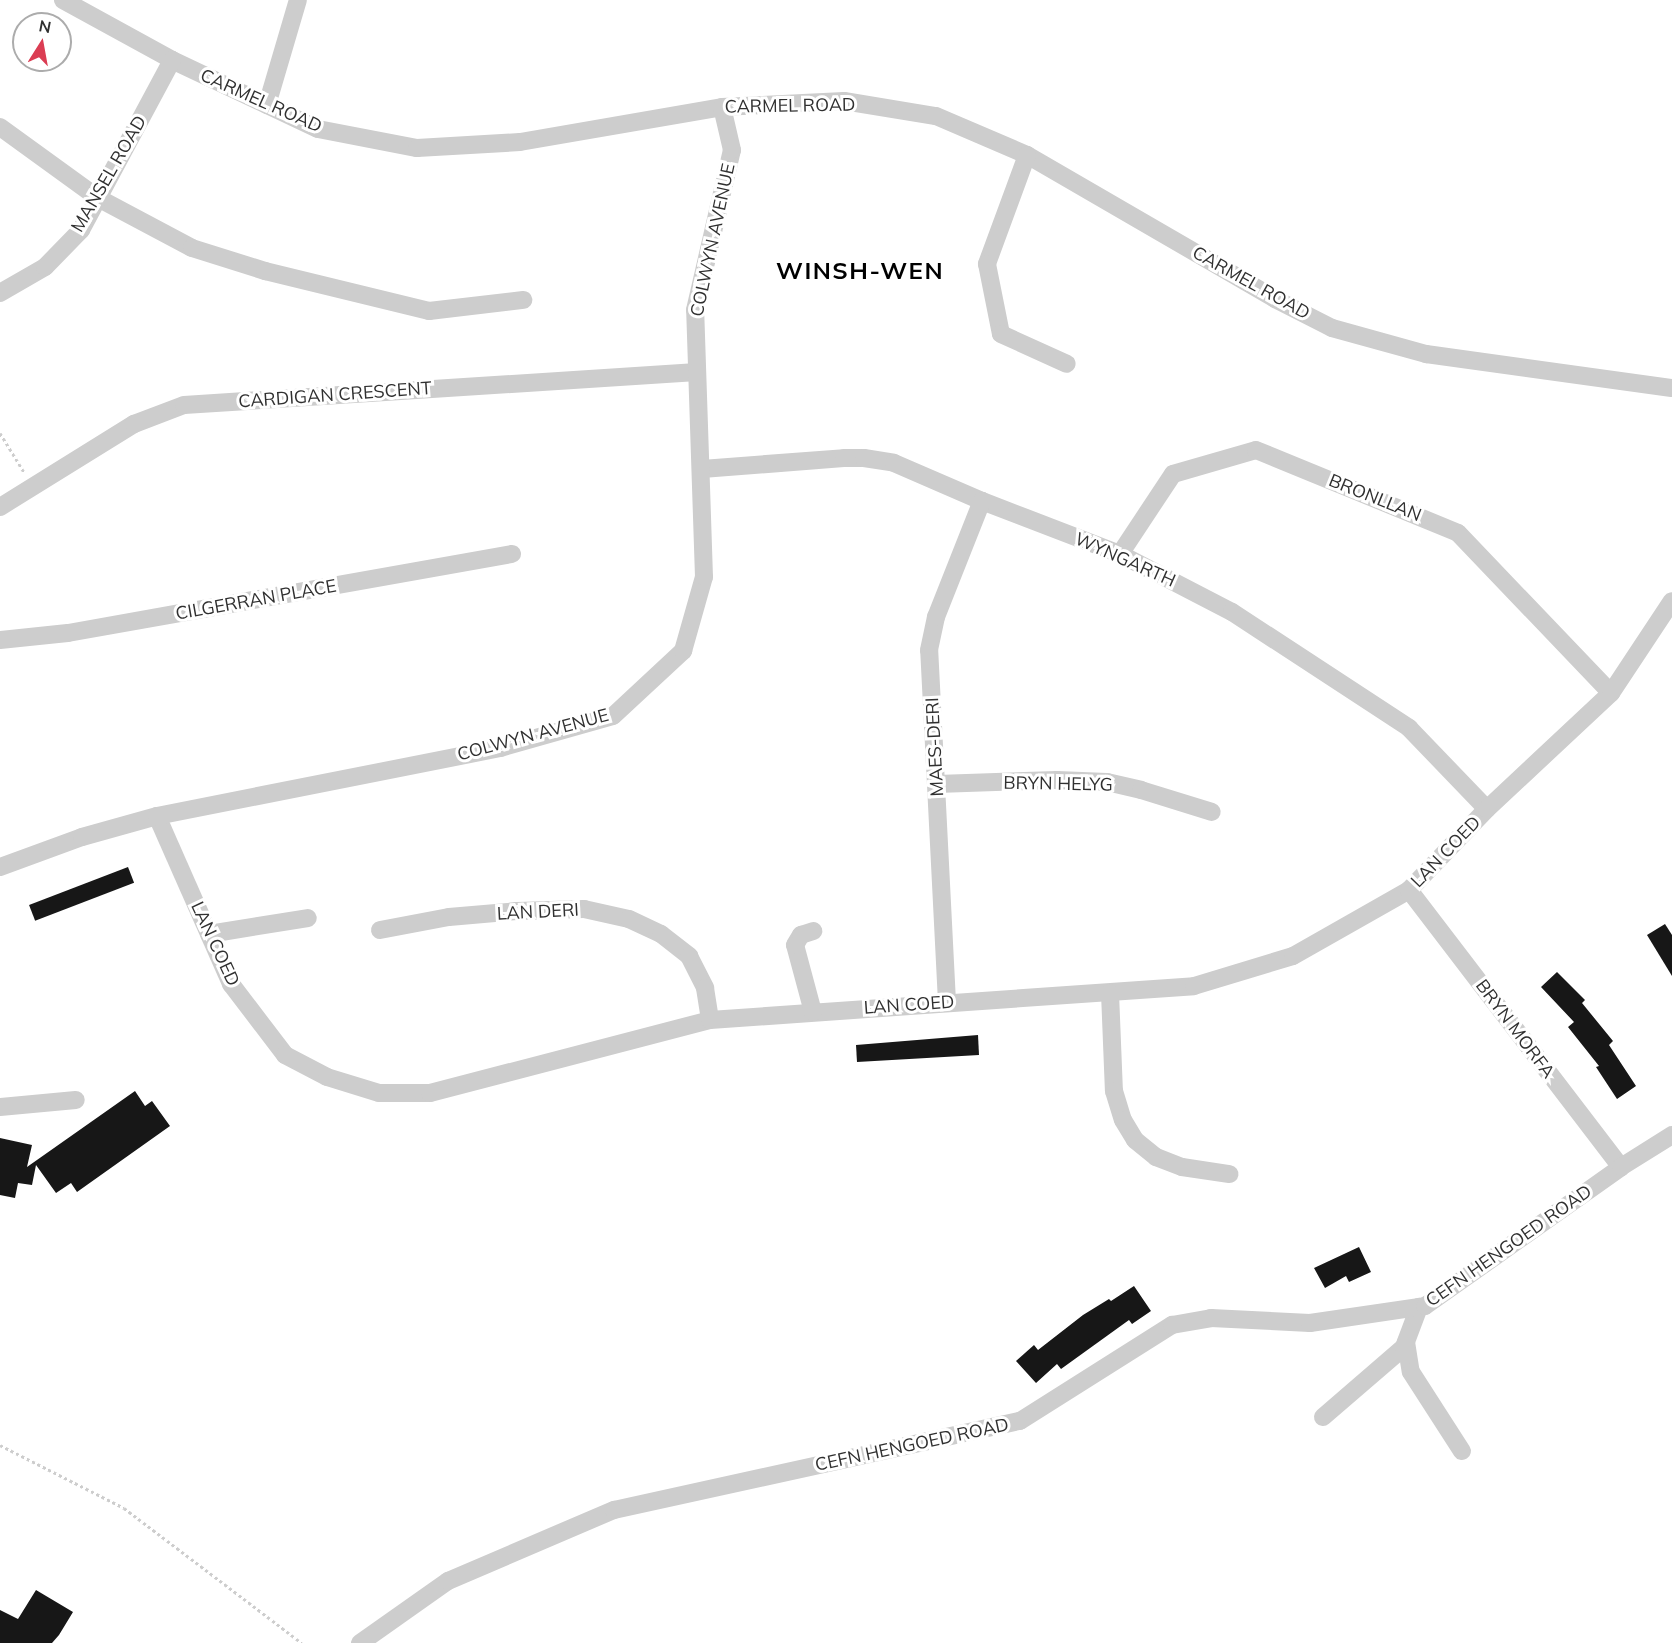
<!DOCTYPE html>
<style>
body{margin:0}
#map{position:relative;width:1672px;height:1643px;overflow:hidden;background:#fff;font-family:Mulish,sans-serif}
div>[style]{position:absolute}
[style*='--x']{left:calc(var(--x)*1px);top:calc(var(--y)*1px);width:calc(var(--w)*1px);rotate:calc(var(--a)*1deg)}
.building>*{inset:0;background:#171717;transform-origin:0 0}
.path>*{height:3px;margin-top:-1.5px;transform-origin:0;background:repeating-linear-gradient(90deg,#cdcdcd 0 3px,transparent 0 6px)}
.minor>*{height:18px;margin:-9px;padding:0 9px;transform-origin:9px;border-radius:9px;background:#cdcdcd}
span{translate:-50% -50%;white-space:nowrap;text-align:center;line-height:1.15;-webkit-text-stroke:6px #fff;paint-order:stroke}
.street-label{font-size:18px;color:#303030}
.district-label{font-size:24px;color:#000;font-weight:700;letter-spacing:1.5px}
.north{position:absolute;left:12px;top:12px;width:60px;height:60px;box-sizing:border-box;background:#fff;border:2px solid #acacac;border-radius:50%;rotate:11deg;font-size:16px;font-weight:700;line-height:24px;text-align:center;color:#303030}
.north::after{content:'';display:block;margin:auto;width:21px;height:27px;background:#db3d53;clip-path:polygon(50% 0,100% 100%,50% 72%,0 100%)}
</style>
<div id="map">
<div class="building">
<div style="left:128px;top:867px;width:17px;height:106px;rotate:69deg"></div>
<div style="clip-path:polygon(1665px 924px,1672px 935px,1672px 976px,1647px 935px)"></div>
<div style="clip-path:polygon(1557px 972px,1585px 1000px,1582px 1003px,1613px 1041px,1609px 1045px,1636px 1086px,1617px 1099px,1596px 1067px,1599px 1066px,1568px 1027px,1574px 1022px,1541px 987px)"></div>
<div style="clip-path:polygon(978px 1035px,979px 1055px,857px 1062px,856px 1045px)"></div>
<div style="clip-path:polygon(135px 1091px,145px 1106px,152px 1101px,170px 1126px,77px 1192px,71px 1183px,56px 1193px,36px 1165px,32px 1185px,18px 1183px,15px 1198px,0 1195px,0 1138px,32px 1145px,27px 1167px)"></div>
<div style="clip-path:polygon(1359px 1247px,1371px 1272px,1349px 1282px,1346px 1276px,1325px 1288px,1314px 1268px)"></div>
<div style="clip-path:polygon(1134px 1286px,1151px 1311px,1132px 1324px,1129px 1320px,1061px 1369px,1057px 1364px,1036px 1383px,1016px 1361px,1034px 1345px,1038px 1350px,1083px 1315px,1109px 1299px,1111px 1301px)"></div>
<div style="clip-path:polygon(36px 1590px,73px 1612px,59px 1635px,52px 1643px,0 1643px,0 1610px,18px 1619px)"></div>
</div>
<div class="path">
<div style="--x:0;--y:433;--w:46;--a:58.4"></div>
<div style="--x:0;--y:1445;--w:139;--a:26.9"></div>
<div style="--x:124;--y:1508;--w:223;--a:37.2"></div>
</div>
<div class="minor">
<div style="--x:63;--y:0;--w:124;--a:28.8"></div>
<div style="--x:172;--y:60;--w:161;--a:25.3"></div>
<div style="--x:318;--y:129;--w:101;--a:10.9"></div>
<div style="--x:417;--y:148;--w:103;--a:-3.3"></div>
<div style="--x:520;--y:142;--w:205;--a:-9.8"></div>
<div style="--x:722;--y:107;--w:122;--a:-2.8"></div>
<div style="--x:844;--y:101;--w:93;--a:9.3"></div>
<div style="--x:936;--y:116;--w:99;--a:23.2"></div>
<div style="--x:1027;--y:155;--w:287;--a:30.1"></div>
<div style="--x:1275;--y:299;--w:64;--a:27"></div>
<div style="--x:1332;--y:328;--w:98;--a:15.5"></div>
<div style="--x:1426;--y:354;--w:248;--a:7.9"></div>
<div style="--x:267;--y:105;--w:109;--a:-73.6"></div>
<div style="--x:0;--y:127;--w:121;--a:35.9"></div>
<div style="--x:98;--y:198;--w:106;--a:28"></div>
<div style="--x:192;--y:248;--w:77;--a:17.5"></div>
<div style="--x:265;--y:271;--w:169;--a:13.7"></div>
<div style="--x:429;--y:311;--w:95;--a:-6.7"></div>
<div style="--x:1027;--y:155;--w:116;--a:110.2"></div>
<div style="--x:987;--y:264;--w:71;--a:78.7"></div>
<div style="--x:1001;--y:334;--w:72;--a:24.4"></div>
<div style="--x:0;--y:293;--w:52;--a:-30"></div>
<div style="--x:45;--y:267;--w:52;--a:-45.8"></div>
<div style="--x:81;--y:230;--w:193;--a:-61.8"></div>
<div style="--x:702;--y:469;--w:142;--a:-4.4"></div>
<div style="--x:844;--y:458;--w:20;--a:0"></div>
<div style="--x:864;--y:458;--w:30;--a:9"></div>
<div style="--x:894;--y:463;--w:96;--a:23.4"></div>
<div style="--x:982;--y:501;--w:148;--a:21"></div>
<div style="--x:1120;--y:554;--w:126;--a:27.4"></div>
<div style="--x:1232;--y:612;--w:212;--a:33.2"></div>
<div style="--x:1409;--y:728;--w:112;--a:46.1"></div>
<div style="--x:0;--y:507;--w:158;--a:-31.8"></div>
<div style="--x:134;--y:424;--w:53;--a:-20.8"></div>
<div style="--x:184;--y:405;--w:514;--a:-3.68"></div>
<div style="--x:1120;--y:554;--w:96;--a:-56.5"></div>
<div style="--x:1173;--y:474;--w:86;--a:-16.1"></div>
<div style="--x:1256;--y:450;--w:218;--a:22.3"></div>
<div style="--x:1458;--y:533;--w:221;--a:46.3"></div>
<div style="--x:0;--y:640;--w:68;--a:-5.9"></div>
<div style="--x:68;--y:633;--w:451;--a:-10.1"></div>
<div style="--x:937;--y:784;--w:120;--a:-1.9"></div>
<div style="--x:1057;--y:780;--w:50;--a:2.3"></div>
<div style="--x:1107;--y:782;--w:35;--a:13"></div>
<div style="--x:1141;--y:790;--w:74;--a:17.2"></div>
<div style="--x:157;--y:816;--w:184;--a:66.2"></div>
<div style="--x:231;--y:984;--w:89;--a:52.7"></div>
<div style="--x:285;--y:1055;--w:47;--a:27.6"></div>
<div style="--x:327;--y:1077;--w:54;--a:17.1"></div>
<div style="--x:379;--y:1093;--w:51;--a:0"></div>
<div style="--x:430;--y:1093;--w:289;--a:-14.6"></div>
<div style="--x:710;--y:1020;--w:485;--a:-4"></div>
<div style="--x:1194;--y:986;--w:103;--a:-16.9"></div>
<div style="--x:1293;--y:956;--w:133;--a:-29.6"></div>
<div style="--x:1409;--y:890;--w:112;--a:-46.1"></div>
<div style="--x:1487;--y:809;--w:170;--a:-43.1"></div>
<div style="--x:1611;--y:693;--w:110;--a:-56.5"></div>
<div style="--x:0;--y:867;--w:87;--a:-20.1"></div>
<div style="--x:82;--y:837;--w:78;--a:-15.6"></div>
<div style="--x:157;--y:816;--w:350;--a:-11.2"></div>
<div style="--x:500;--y:748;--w:117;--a:-15.8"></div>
<div style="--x:613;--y:716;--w:96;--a:-42.9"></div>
<div style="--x:683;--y:651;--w:77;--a:-74.2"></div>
<div style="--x:704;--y:577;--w:267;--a:-91.9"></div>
<div style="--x:695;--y:310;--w:164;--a:-77"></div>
<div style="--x:732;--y:150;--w:44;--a:-103.1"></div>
<div style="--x:1409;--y:890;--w:349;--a:52.6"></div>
<div style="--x:380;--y:930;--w:70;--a:-10.7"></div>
<div style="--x:449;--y:917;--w:68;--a:-5"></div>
<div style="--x:517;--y:911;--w:67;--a:-1.7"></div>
<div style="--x:584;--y:909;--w:46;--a:12.5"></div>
<div style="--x:629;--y:919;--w:35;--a:25"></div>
<div style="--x:661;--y:934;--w:36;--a:38"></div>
<div style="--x:689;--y:956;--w:36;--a:63"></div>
<div style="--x:705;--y:988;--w:32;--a:81"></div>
<div style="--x:209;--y:934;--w:100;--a:-9.2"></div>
<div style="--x:1110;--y:993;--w:98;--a:87.7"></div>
<div style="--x:1114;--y:1091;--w:30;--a:73"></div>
<div style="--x:1123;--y:1120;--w:23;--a:59"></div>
<div style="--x:1135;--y:1140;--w:27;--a:39"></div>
<div style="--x:1156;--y:1157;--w:28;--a:21"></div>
<div style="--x:1182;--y:1167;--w:48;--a:8.5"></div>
<div style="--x:947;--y:1002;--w:352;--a:-92.9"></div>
<div style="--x:929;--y:650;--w:34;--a:-78"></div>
<div style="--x:936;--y:617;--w:125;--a:-68.4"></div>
<div style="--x:813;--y:1012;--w:69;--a:-105"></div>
<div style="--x:795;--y:945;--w:12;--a:-59"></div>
<div style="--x:801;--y:935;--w:13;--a:-18"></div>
<div style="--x:0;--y:1107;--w:76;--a:-5.3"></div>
<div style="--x:1406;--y:1342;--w:30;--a:81"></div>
<div style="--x:1411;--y:1372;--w:94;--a:57.2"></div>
<div style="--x:1323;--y:1417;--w:107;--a:-40.8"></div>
<div style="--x:1404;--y:1347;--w:43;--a:-69.4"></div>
<div style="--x:360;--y:1643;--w:108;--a:-35.2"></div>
<div style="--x:448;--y:1581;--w:181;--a:-23.2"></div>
<div style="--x:614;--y:1510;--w:416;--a:-12.4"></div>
<div style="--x:1020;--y:1421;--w:180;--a:-32.3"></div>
<div style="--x:1172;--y:1325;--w:40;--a:-10"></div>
<div style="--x:1211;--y:1318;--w:99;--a:2.9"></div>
<div style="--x:1310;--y:1323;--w:116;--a:-8.4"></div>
<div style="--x:1425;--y:1306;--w:240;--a:-35.3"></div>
<div style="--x:1621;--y:1167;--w:60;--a:-32.1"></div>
</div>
<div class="street-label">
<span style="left:261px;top:101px;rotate:24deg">CARMEL ROAD</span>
<span style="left:790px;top:106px;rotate:-1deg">CARMEL ROAD</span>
<span style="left:109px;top:174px;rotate:-60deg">MANSEL ROAD</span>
<span style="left:713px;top:240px;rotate:-78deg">COLWYN AVENUE</span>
<span style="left:1251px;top:283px;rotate:29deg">CARMEL ROAD</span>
<span style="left:335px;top:395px;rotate:-4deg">CARDIGAN CRESCENT</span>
<span style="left:1375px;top:498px;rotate:22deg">BRONLLAN</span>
<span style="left:1125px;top:560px;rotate:24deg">WYNGARTH</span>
<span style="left:256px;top:600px;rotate:-10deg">CILGERRAN PLACE</span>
<span style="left:533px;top:735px;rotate:-15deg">COLWYN AVENUE</span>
<span style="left:935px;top:747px;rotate:-93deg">MAES-DERI</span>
<span style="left:1058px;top:784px;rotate:1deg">BRYN HELYG</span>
<span style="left:1446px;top:852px;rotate:-46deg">LAN COED</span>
<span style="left:538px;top:912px;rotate:-3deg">LAN DERI</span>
<span style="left:215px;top:944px;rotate:65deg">LAN COED</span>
<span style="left:909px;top:1005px;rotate:-4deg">LAN COED</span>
<span style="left:1515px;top:1029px;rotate:53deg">BRYN MORFA</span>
<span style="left:1509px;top:1246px;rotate:-35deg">CEFN HENGOED ROAD</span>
<span style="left:912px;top:1445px;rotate:-12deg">CEFN HENGOED ROAD</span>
</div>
<div class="district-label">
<span style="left:860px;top:271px">WINSH-WEN</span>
</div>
<div class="north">N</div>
</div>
